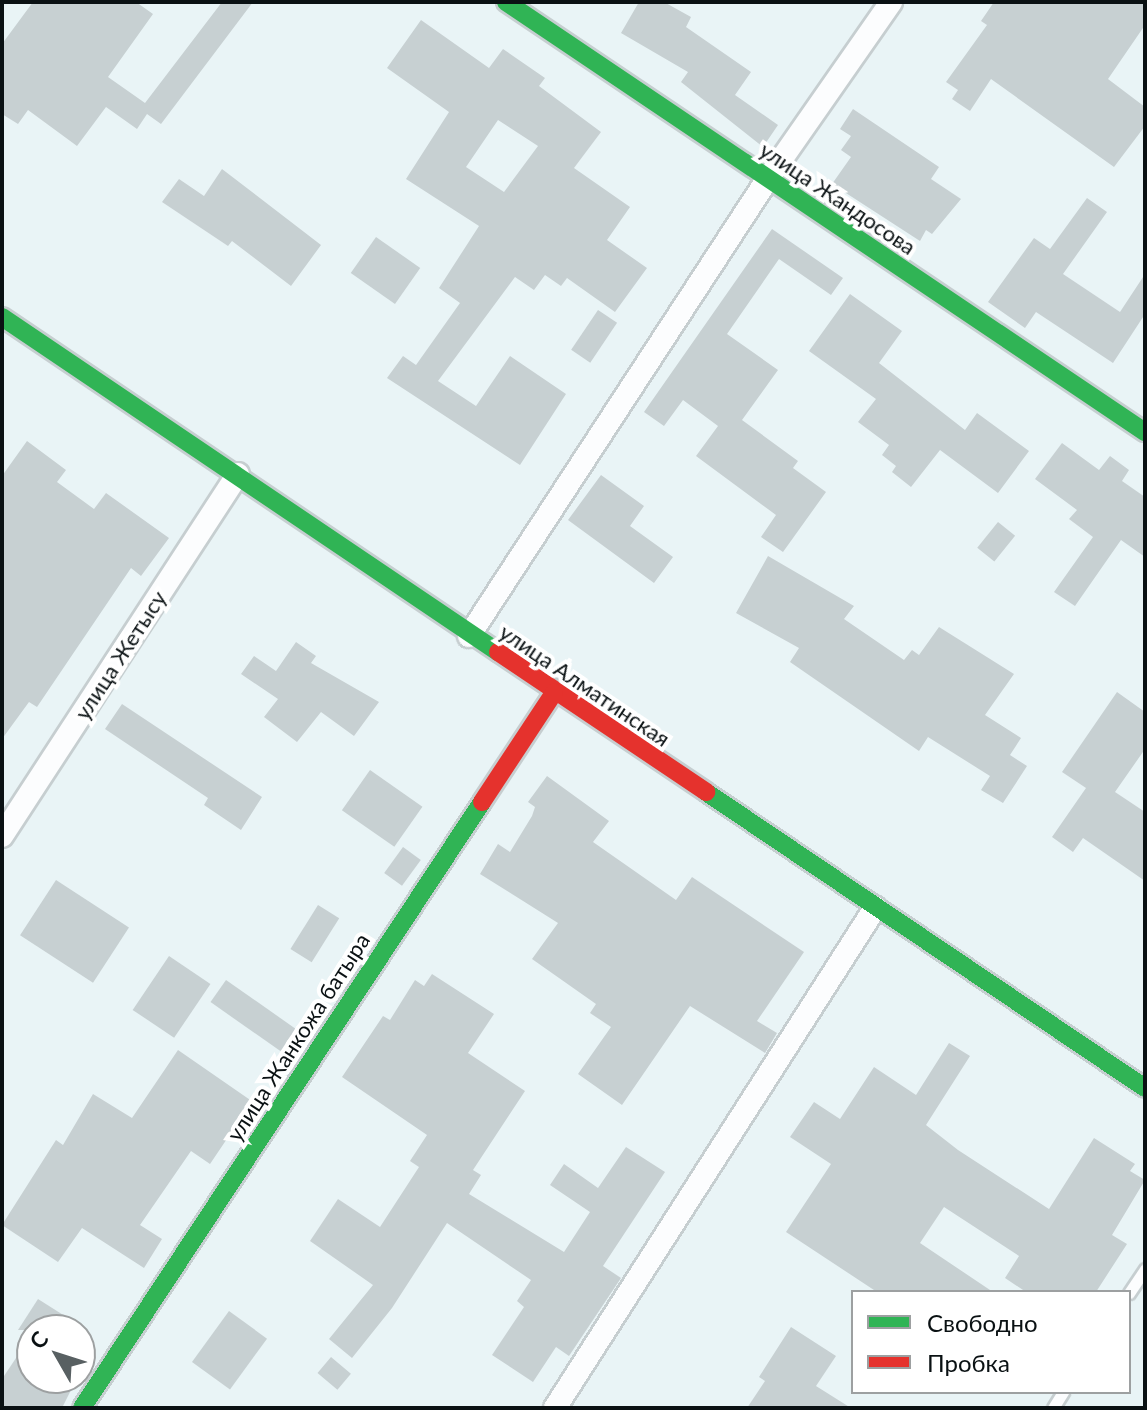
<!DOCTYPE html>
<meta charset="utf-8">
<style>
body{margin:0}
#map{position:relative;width:1147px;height:1410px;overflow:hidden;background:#e9f4f6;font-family:Lato,sans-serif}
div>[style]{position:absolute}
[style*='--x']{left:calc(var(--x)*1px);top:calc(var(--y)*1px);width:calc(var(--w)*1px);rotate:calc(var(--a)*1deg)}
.building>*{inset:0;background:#c7d0d2;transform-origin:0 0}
.roads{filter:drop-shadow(2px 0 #c6ced0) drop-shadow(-2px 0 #c6ced0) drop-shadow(0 2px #c6ced0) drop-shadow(0 -2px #c6ced0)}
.lane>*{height:11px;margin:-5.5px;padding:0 5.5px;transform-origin:5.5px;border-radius:5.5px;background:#fcfdfe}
.street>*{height:22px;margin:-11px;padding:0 11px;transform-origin:11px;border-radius:11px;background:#fcfdfe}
.fast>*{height:18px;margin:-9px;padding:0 9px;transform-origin:9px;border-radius:9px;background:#30b455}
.jam>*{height:18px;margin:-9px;padding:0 9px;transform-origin:9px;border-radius:9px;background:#e5322d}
span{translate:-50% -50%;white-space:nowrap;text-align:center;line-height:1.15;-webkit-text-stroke:8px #fff;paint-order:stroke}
.street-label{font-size:22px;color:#0a1113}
.frame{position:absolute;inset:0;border:4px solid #0a1113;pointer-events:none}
.legend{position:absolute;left:851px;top:1290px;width:280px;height:104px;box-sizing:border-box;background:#fff;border:2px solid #9da0a1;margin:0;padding:10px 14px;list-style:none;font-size:24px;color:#0a1113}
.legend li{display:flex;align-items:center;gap:16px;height:40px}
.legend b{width:40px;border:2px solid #9da0a1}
.north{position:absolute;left:16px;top:1314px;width:80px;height:80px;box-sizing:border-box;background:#fff;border:2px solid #9da0a1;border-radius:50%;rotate:309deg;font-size:22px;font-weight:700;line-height:32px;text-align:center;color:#0a1113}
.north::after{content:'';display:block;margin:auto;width:28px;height:36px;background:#586062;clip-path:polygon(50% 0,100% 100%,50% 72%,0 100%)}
</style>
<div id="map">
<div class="building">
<div style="clip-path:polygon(33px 2px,136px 2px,153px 14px,108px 77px,145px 103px,222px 2px,253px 2px,161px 124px,147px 114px,137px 129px,106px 107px,77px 146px,28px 110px,18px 124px,2px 114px,2px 44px)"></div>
<div style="clip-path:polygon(639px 2px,664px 2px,691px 17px,686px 27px,751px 72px,735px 95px,778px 125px,763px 147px,681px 82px,688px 72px,621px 33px)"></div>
<div style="clip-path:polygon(994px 2px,1145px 2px,1145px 25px,1108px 79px,1145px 107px,1145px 126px,1114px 167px,991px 79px,970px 111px,952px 99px,958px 90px,946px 82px,987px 25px,981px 21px)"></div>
<div style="clip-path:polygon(evenodd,421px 20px,489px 68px,503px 49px,545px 78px,539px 86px,601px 132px,574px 168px,630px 207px,607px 240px,647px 268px,615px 312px,567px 278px,561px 286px,545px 275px,534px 290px,515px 277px,438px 381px,476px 406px,510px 356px,566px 394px,520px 465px,387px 378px,403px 356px,416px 365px,460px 303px,439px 288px,479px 226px,406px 179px,449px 112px,387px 68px,421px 20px,498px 120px,538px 146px,504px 192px,466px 167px,498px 120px)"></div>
<div style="clip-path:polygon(853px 109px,939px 167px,931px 179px,961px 199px,932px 234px,926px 230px,920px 241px,832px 184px,851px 157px,841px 150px,851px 136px,840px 129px)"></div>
<div style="clip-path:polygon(222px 169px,321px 245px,291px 286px,232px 241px,228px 246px,162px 202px,179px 179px,204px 196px)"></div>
<div style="clip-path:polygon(1087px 198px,1107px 212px,1063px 274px,1120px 312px,1145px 274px,1145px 314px,1113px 363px,1036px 312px,1025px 328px,988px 302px,1034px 238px,1050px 249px)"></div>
<div style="clip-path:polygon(772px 229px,843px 278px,831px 295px,779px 259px,727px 334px,778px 370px,742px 420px,798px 461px,793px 468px,826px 492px,783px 552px,761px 537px,776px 515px,696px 456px,718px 426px,683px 400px,664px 426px,644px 412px)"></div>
<div style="left:376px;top:237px;width:54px;height:44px;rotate:35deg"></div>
<div style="clip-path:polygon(850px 294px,902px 331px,879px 363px,965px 430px,977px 413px,1029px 451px,998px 493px,940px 450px,911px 487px,892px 472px,896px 466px,882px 455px,889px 445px,858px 422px,876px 399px,809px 351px)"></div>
<div style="left:598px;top:310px;width:23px;height:48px;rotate:34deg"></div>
<div style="clip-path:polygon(27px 441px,66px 470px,57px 482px,94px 509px,106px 493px,169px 538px,141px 576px,131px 568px,37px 707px,29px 702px,2px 739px,2px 476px)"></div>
<div style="clip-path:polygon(1062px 443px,1099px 470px,1110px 456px,1129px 470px,1122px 481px,1145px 497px,1145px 557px,1121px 540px,1075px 606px,1054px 592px,1093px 537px,1069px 519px,1077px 510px,1035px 479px)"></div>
<div style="clip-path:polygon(601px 475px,644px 506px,630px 526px,673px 557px,654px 583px,568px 520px)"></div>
<div style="left:998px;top:522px;width:22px;height:33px;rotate:39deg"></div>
<div style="clip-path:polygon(768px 556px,854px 606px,844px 619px,904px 660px,912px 650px,919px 655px,939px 627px,1014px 674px,985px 715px,1021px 738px,1010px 755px,1027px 766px,1003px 803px,981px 790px,990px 776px,928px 737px,919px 751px,790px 662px,799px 648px,736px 613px)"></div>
<div style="clip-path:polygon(296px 642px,316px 656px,311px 663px,379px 702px,354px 736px,321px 712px,297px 742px,264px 717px,278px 699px,241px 674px,254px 656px,276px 671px)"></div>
<div style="clip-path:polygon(1117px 692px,1145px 712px,1145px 749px,1115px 792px,1145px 812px,1145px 881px,1083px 838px,1073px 852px,1052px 837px,1086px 788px,1062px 772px)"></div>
<div style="clip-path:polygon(122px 704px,262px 797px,241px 830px,204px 805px,208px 798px,105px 729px)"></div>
<div style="left:370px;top:770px;width:64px;height:49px;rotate:35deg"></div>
<div style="clip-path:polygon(547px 776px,609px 821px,593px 842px,676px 900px,692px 877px,804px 952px,757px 1021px,777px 1033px,765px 1053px,690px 1006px,622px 1105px,578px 1074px,611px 1027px,590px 1013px,596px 1004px,532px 959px,558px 923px,480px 874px,498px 844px,510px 852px,532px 816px,535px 807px,528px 802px)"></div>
<div style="left:403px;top:847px;width:22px;height:32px;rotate:36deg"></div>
<div style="left:56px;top:880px;width:87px;height:66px;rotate:33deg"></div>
<div style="left:318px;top:905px;width:25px;height:52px;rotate:32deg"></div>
<div style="left:169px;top:956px;width:50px;height:65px;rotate:34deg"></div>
<div style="clip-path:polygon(432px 974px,494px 1014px,468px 1053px,525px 1091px,473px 1170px,481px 1175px,469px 1194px,564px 1252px,590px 1212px,550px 1185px,564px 1164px,598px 1188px,626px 1147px,665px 1172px,603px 1266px,621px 1278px,569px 1356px,556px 1347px,533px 1382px,492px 1355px,524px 1307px,517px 1301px,531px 1280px,447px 1223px,392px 1308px,352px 1358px,329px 1339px,373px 1285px,310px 1241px,338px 1199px,380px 1227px,419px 1167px,410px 1161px,427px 1135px,342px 1077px,383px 1016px,390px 1020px,415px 980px,424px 986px)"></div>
<div style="left:226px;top:980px;width:97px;height:27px;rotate:35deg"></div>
<div style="clip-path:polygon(949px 1043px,970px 1056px,926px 1125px,958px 1150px,1049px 1209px,1094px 1138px,1135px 1164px,1130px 1171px,1145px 1180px,1112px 1235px,1127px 1244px,1096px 1292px,1026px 1292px,1005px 1278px,1019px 1256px,944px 1207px,920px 1243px,993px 1292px,877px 1292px,786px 1232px,831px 1164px,790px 1137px,814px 1102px,840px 1119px,874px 1067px,916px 1095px)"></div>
<div style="clip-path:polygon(178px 1050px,259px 1106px,244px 1128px,237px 1124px,210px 1164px,191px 1151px,140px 1225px,162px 1239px,144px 1268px,82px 1228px,58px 1262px,2px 1225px,56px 1140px,63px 1145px,93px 1094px,132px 1118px)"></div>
<div style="clip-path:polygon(38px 1299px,87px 1330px,18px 1330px)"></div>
<div style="left:229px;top:1311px;width:47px;height:63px;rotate:36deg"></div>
<div style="clip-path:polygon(791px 1327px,836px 1356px,816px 1386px,851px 1408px,747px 1408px,765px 1381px,759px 1377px)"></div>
<div style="clip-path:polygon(32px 1334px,32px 1378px,57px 1378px,72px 1388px,62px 1408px,2px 1408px,2px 1379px)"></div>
<div style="left:331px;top:1357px;width:26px;height:21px;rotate:40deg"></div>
</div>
<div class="roads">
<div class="lane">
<div style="--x:1129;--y:1293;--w:29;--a:-56"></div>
<div style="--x:1053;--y:1408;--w:19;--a:-58"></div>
</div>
<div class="street">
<div style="--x:469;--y:636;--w:545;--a:-56.84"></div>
<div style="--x:767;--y:180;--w:217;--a:-55.1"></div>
<div style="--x:2;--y:836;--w:432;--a:-56.9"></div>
<div style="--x:555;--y:1408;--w:594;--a:-57.38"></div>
</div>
<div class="fast">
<div style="--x:506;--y:2;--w:770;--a:33.94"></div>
<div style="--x:2;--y:317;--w:599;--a:34.04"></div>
<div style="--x:706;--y:792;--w:529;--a:33.99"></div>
<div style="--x:82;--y:1408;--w:726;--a:-56.57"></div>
</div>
<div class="jam">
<div style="--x:498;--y:652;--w:251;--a:33.9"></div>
<div style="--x:482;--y:802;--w:131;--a:-56.6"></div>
</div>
</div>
<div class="street-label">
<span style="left:838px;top:198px;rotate:34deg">улица Жандосова</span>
<span style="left:120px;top:655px;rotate:-57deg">улица Жетысу</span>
<span style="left:585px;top:685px;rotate:34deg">улица Алматинская</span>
<span style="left:298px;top:1037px;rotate:-57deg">улица Жанкожа батыра</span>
</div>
<div class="frame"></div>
<ul class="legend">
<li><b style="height:10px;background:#30b455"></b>Свободно</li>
<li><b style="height:10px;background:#e5322d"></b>Пробка</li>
</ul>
<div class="north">С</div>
</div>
